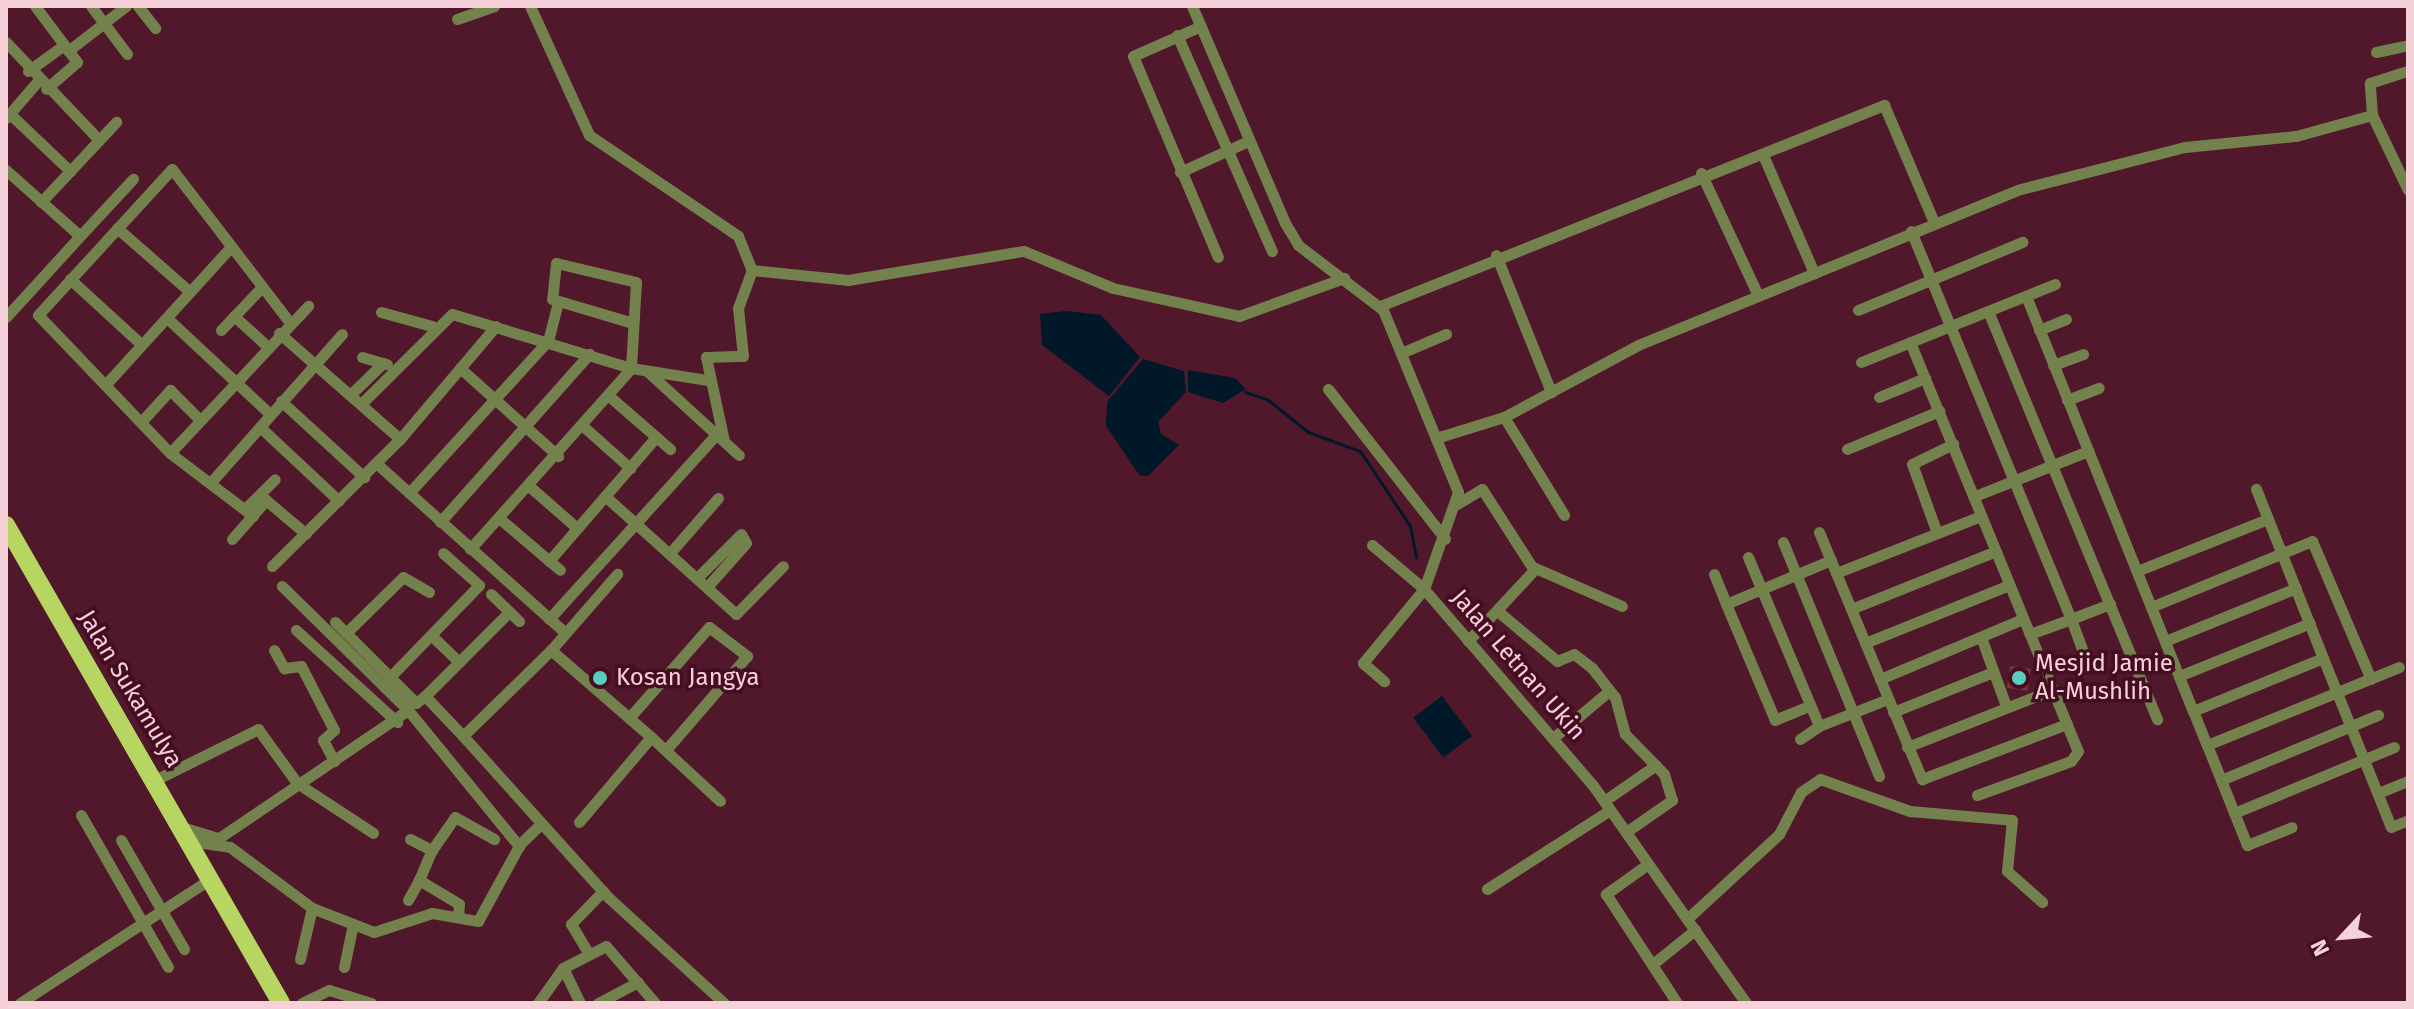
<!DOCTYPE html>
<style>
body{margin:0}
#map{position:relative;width:2414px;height:1009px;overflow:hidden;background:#51182c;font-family:"Fira Sans",sans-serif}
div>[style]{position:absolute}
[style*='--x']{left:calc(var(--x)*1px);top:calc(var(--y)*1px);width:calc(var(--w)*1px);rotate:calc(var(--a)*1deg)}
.water>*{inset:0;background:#011828;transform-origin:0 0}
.stream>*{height:3px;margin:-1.5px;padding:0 1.5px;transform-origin:1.5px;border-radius:1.5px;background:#011828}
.building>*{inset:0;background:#753837;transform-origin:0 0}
.street>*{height:11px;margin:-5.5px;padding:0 5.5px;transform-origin:5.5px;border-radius:5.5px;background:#73824d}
.primary>*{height:18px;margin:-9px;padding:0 9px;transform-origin:9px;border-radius:9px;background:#b6d561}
.dots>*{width:22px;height:22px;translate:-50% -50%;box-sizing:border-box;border:4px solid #450d22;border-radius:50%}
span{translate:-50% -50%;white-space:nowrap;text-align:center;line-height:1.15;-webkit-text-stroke:7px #450d22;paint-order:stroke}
.poi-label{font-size:24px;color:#f7d1da}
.left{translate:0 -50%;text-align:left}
.street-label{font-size:24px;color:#f7d1da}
.frame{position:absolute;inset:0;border:8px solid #f7d1da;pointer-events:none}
.north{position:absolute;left:2302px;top:897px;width:80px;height:80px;-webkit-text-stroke:6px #450d22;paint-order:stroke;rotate:244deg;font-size:22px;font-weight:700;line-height:32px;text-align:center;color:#f7d1da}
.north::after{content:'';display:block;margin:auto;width:28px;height:36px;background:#f7d1da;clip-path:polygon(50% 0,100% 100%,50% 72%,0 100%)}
</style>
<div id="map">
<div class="water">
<div style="clip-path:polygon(1066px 311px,1101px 315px,1140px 357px,1109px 396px,1042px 345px,1040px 314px)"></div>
<div style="clip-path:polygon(1143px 359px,1184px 371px,1186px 392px,1158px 422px,1161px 434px,1179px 445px,1148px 476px,1140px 476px,1106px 426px,1107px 402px)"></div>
<div style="clip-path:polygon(1188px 370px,1235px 378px,1246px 389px,1223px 403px,1188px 392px)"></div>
<div style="left:1442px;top:696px;width:50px;height:36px;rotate:53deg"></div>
</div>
<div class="stream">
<div style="--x:1245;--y:392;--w:23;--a:18"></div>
<div style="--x:1267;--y:399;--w:53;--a:38.8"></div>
<div style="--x:1308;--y:432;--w:55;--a:20.1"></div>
<div style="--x:1360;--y:451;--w:90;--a:56.3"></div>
<div style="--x:1410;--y:526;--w:32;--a:79"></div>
</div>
<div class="building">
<div style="left:2010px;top:666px;width:21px;height:22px;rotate:8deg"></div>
</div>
<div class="street">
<div style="--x:35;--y:6;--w:70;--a:53.1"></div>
<div style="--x:77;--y:62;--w:41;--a:138.9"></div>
<div style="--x:91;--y:6;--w:60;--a:53.1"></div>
<div style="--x:138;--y:6;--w:28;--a:52"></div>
<div style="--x:530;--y:6;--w:142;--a:65.4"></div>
<div style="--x:589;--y:135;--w:180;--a:34.1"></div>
<div style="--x:738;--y:236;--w:37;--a:68"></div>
<div style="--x:752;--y:270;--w:97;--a:5.9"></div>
<div style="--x:848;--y:280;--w:178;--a:-9.4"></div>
<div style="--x:1024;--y:251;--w:96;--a:22.6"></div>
<div style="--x:1113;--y:288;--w:129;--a:12.5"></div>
<div style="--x:1239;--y:316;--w:112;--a:-19.9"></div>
<div style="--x:1192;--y:6;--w:236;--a:66.8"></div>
<div style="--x:1285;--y:223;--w:26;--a:59"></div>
<div style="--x:1298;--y:245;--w:107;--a:37.4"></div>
<div style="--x:1383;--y:310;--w:197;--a:67.6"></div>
<div style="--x:1458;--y:492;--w:103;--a:109.3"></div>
<div style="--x:1424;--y:589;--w:257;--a:49.3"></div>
<div style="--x:1592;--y:784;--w:268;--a:54.9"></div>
<div style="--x:457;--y:19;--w:39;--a:-19"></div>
<div style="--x:1201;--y:26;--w:74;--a:156.2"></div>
<div style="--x:1133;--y:56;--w:218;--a:67.1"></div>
<div style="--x:1177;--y:35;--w:236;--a:66.3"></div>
<div style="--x:6;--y:42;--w:131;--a:46.5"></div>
<div style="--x:68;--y:51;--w:73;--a:-37.8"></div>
<div style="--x:2376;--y:52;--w:33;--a:-12"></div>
<div style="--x:28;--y:71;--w:44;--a:-35.8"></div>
<div style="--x:10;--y:114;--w:83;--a:43.5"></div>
<div style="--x:2372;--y:115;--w:32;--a:-94"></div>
<div style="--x:2370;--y:83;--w:40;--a:-18"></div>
<div style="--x:6;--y:118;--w:48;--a:-49.3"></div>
<div style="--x:1763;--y:155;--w:129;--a:66.6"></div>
<div style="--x:6;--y:170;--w:99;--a:41.7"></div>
<div style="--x:80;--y:236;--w:110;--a:132.4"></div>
<div style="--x:1180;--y:172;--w:75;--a:-24.5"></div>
<div style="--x:1701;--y:173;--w:135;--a:65"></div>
<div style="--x:41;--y:202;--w:110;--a:-46.8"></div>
<div style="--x:117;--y:228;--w:97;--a:41.2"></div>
<div style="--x:1911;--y:231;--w:420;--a:67.6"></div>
<div style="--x:2071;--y:619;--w:44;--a:159.9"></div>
<div style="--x:80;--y:236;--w:78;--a:-47.1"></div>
<div style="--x:1496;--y:255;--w:148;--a:68.1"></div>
<div style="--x:70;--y:279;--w:96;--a:42.5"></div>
<div style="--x:2026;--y:296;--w:447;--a:68.1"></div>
<div style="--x:2193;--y:711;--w:140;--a:-22.2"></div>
<div style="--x:2323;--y:658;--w:182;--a:-111.6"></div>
<div style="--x:1380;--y:306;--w:543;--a:-21.74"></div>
<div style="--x:1884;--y:105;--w:127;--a:66.9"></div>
<div style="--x:1858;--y:310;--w:178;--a:-22.5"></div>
<div style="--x:1988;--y:311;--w:442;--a:67.5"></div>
<div style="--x:381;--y:312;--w:53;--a:15.4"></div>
<div style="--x:234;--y:316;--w:46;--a:42.4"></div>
<div style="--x:168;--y:319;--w:139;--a:43"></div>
<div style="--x:221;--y:330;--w:58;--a:-46.4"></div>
<div style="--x:2039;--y:330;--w:29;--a:-22"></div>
<div style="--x:279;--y:333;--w:161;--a:41.2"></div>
<div style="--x:1910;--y:342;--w:442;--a:67.7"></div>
<div style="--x:2078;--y:751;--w:12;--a:125"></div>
<div style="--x:2071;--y:761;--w:100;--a:160.1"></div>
<div style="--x:1401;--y:353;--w:49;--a:-22.9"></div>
<div style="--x:362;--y:357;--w:26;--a:16"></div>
<div style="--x:1861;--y:362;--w:209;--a:-21.9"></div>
<div style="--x:2053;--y:365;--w:32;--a:-20"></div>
<div style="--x:460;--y:368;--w:132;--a:41.9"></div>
<div style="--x:648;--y:372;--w:123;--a:42.4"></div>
<div style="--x:107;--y:383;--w:183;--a:-47.7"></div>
<div style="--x:1328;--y:389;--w:190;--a:52"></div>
<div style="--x:350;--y:395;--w:46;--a:-44.1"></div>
<div style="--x:609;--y:396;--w:81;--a:41"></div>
<div style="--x:1879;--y:397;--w:50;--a:-22.4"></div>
<div style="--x:2067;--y:400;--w:34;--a:-21"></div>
<div style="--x:281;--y:401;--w:113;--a:42.5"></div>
<div style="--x:361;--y:404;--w:128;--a:-44.7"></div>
<div style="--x:452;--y:314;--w:187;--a:16.8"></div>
<div style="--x:631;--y:368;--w:78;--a:8.9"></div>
<div style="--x:1504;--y:417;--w:115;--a:58.5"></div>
<div style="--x:142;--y:421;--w:42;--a:-47.9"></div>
<div style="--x:170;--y:390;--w:42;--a:45"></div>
<div style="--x:260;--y:427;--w:108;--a:43.1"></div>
<div style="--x:584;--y:427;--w:62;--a:41.7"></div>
<div style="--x:1436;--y:438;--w:71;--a:-17.2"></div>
<div style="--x:1504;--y:417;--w:152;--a:-28.2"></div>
<div style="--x:1638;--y:345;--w:409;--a:-22.2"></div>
<div style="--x:2017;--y:190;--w:173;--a:-14.4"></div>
<div style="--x:2185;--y:147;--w:112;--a:-5.7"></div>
<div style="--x:2296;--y:136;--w:79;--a:-15.4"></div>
<div style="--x:2372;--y:115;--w:83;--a:64.4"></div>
<div style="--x:724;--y:441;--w:86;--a:-102.1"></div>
<div style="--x:706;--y:357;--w:37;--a:-2"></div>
<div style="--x:743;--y:356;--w:48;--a:-95.9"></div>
<div style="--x:738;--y:308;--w:40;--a:-69.8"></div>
<div style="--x:1847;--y:449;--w:100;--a:-22.4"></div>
<div style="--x:170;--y:453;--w:202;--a:-46.8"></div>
<div style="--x:376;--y:463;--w:251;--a:41.9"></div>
<div style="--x:212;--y:481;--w:196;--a:-48.5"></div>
<div style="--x:529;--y:486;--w:64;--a:41.2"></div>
<div style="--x:409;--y:493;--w:206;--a:-47.6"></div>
<div style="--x:548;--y:341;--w:40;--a:-75.6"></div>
<div style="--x:260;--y:495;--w:60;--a:40.3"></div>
<div style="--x:605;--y:496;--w:176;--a:42"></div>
<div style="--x:736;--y:614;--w:67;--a:-45.6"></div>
<div style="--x:1975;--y:496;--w:122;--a:-21.7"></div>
<div style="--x:1457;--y:504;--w:29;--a:-31"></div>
<div style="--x:1482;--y:489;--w:96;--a:57.3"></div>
<div style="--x:1534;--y:570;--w:97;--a:132.9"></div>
<div style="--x:245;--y:509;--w:42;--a:-45"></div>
<div style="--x:253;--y:516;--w:104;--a:-142.8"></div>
<div style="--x:170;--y:453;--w:191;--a:-133.7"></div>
<div style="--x:38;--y:315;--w:198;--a:-47.5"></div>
<div style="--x:172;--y:169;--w:190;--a:52.5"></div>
<div style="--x:499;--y:518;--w:80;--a:40.4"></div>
<div style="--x:440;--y:522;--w:225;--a:-48.4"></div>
<div style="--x:1819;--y:532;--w:268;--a:67.4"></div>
<div style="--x:1922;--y:779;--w:155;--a:-20.8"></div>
<div style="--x:1937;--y:533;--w:73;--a:-109.9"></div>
<div style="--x:1912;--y:464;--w:46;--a:-26"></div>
<div style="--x:232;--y:539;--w:52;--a:-48.9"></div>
<div style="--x:1783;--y:542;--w:253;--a:67.7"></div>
<div style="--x:1372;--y:545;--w:68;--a:40.2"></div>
<div style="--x:1424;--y:589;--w:96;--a:129.5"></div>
<div style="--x:1363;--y:663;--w:28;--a:41"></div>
<div style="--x:470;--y:549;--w:242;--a:-48.3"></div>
<div style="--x:631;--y:368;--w:86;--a:-86.7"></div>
<div style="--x:636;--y:282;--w:82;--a:-166.6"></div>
<div style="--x:556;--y:263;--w:36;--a:96"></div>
<div style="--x:552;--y:299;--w:84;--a:16.5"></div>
<div style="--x:670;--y:553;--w:73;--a:-48.9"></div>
<div style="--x:1748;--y:557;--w:183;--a:67.2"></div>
<div style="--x:1819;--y:726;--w:74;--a:-21.4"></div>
<div style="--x:549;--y:561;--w:164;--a:-49.2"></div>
<div style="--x:272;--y:566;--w:180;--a:-44.8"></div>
<div style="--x:400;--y:439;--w:148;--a:-49.7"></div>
<div style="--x:1533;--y:567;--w:97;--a:23.7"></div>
<div style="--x:2137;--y:571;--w:141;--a:-21.7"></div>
<div style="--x:1836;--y:573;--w:156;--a:-21.5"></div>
<div style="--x:1714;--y:574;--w:32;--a:68"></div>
<div style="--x:697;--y:578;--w:62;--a:-45"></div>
<div style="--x:741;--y:534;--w:10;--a:61"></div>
<div style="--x:746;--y:543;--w:59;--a:131.6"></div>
<div style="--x:491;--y:594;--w:39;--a:44"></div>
<div style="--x:2151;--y:607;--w:174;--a:-22.3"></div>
<div style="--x:2312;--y:541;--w:150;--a:66.9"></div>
<div style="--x:1851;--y:609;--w:156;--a:-21.8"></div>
<div style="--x:1500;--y:613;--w:75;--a:40.1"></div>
<div style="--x:1557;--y:661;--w:18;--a:-22"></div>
<div style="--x:1574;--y:654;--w:23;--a:38"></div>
<div style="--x:1592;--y:668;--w:37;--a:52"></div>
<div style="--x:1615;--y:697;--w:38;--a:75"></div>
<div style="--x:1625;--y:734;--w:56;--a:45.7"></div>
<div style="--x:1664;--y:774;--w:27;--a:73"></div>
<div style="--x:1672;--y:800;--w:56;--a:145.2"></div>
<div style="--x:549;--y:619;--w:250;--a:-47.8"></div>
<div style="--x:335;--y:622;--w:78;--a:45"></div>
<div style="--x:296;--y:630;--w:137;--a:42.3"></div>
<div style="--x:347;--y:632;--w:78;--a:-44.5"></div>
<div style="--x:403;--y:577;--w:30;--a:30"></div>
<div style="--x:431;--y:635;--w:39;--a:44"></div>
<div style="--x:1981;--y:637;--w:73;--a:70.1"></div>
<div style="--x:2165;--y:641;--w:141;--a:-22"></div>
<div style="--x:1865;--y:643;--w:155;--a:-21.9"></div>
<div style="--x:274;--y:650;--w:21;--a:61"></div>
<div style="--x:284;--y:668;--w:17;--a:-7"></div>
<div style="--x:301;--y:666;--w:72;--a:62.7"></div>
<div style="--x:334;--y:730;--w:15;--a:138"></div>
<div style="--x:323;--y:740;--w:24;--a:62"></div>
<div style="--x:551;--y:650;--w:101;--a:-49"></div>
<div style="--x:2323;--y:658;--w:182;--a:68.1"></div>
<div style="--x:2391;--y:827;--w:18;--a:-22"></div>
<div style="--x:2086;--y:660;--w:44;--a:-110.1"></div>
<div style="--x:2071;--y:619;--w:42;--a:-21"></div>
<div style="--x:2179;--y:676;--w:141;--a:-22"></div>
<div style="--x:1880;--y:679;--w:155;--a:-22.8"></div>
<div style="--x:425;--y:696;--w:11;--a:142"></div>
<div style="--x:416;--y:703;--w:37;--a:-135"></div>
<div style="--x:390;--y:677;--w:128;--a:-45.9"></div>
<div style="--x:479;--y:585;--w:48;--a:-138.4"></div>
<div style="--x:1809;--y:706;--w:37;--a:158"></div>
<div style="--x:1775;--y:720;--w:126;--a:-112.9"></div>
<div style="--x:1726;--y:604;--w:114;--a:-22.7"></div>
<div style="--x:408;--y:710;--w:176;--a:50.8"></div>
<div style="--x:2193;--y:711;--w:37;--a:68"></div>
<div style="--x:2207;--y:745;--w:207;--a:-22.1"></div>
<div style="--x:1893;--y:712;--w:108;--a:-21.8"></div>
<div style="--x:629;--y:718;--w:121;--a:-48.7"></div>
<div style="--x:709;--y:627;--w:48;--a:37.3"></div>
<div style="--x:747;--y:656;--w:124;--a:130.8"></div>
<div style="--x:463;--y:736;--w:55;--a:-133.5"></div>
<div style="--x:425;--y:696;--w:119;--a:-45"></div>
<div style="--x:651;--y:737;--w:94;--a:42.8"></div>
<div style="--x:1553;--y:738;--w:73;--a:-40"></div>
<div style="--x:1800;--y:739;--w:23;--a:-34"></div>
<div style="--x:2207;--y:745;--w:108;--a:68.2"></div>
<div style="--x:2247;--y:845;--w:48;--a:-21.8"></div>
<div style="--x:1907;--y:747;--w:156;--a:-21.5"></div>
<div style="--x:157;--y:779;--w:113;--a:-26.3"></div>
<div style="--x:258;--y:729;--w:67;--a:54.2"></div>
<div style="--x:297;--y:783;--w:91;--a:33.3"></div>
<div style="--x:2221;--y:780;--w:170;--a:-22.5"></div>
<div style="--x:2378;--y:793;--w:32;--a:-22"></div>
<div style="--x:1604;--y:801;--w:63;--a:-34.7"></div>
<div style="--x:2234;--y:813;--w:173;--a:-22.4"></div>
<div style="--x:81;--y:815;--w:175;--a:60.2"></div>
<div style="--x:579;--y:822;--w:111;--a:-49.7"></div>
<div style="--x:651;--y:737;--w:133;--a:-139"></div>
<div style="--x:551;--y:650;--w:123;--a:135.7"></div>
<div style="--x:463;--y:736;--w:218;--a:48"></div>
<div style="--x:609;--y:898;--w:156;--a:42.4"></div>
<div style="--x:182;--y:827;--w:39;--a:17"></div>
<div style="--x:219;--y:838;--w:228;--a:-34.1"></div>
<div style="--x:408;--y:710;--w:177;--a:-135.5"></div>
<div style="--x:410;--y:839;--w:25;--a:27"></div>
<div style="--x:121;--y:840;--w:126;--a:60"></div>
<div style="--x:190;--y:841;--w:40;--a:8.5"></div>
<div style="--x:230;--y:847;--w:102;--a:36.6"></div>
<div style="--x:312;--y:908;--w:66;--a:21.2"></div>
<div style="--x:374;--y:932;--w:61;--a:-18.1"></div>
<div style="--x:432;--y:913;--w:47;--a:9.9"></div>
<div style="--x:478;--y:921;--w:88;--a:-61.4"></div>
<div style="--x:520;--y:844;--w:28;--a:-44"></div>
<div style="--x:1648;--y:864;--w:52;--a:144.5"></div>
<div style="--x:1606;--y:894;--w:130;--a:56.9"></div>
<div style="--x:1487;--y:889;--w:146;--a:-32.7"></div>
<div style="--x:408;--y:900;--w:23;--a:-61"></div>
<div style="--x:458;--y:917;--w:13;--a:-86"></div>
<div style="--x:459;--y:904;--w:47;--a:-149"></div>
<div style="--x:419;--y:880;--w:33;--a:-67"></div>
<div style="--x:432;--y:850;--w:40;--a:-55.1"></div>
<div style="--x:455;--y:817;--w:45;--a:29.4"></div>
<div style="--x:1687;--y:919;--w:125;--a:-42.7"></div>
<div style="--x:1779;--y:834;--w:47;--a:-62.4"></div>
<div style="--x:1801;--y:792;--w:23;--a:-34"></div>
<div style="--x:1820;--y:779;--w:96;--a:19.6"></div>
<div style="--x:1910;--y:811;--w:102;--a:5"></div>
<div style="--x:2012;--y:820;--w:51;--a:95.6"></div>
<div style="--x:2007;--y:871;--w:47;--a:41.5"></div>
<div style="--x:589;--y:954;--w:35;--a:-121"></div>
<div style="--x:571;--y:924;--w:46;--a:-45.9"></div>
<div style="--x:300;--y:959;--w:52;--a:-76.8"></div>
<div style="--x:1654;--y:963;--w:53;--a:-38.8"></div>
<div style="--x:344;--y:967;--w:44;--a:-78.2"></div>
<div style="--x:563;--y:968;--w:39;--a:64"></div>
<div style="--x:20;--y:1003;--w:225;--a:-33.1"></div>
<div style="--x:302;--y:1003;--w:30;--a:-26"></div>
<div style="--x:329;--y:990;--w:44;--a:17.2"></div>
<div style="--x:538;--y:1003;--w:43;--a:-54.5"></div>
<div style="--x:563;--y:968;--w:48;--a:-27.1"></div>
<div style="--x:606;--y:946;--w:75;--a:49.3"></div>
<div style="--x:598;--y:1003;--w:45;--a:-27.7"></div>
</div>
<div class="primary">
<div style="--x:6;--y:525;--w:551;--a:60.09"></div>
</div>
<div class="dots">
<div style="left:600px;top:678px;background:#5acebd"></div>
<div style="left:2019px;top:678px;background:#5acebd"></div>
</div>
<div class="poi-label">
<span class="left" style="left:2035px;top:678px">Mesjid Jamie<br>Al-Mushlih</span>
<span class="left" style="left:616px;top:678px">Kosan Jangya</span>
</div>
<div class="street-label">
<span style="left:1518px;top:665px;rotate:49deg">Jalan Letnan Ukin</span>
<span style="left:130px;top:689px;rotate:59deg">Jalan Sukamulya</span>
</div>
<div class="frame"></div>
<div class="north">N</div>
</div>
